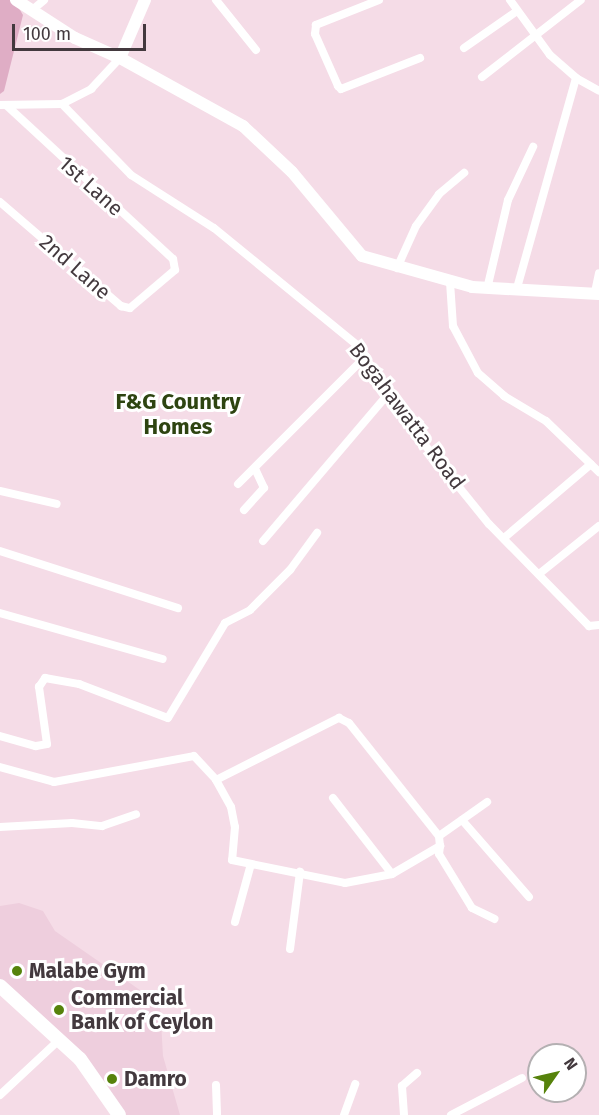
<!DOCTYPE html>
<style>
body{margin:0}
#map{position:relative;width:599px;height:1115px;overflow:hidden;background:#f5dce7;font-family:"Fira Sans",sans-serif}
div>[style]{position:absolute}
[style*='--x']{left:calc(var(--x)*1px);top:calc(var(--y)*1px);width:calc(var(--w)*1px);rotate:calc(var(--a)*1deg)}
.built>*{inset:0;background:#eecedd}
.green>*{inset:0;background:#dfadc5}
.street>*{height:8px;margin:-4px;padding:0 4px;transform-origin:4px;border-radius:4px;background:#fff}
.secondary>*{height:12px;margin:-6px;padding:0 6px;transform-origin:6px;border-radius:6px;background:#fff}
.primary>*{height:14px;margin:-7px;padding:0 7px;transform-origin:7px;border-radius:7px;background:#fff}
.dots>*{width:16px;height:16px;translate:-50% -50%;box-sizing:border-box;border:3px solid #fff;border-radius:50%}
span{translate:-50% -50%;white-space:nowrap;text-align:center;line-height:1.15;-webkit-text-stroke:6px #fff;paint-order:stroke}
.street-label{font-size:21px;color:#43393e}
.poi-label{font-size:21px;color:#43393e;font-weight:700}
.left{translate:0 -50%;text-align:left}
.neighbourhood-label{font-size:22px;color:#2e4411;font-weight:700}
.north{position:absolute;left:527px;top:1043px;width:60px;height:60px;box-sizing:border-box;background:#fff;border:2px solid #b4b0b2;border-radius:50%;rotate:56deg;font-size:16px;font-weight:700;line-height:24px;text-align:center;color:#43393e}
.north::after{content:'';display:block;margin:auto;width:21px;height:27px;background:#56820b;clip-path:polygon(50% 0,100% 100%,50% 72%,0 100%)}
.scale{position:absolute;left:12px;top:24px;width:134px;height:27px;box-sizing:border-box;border:3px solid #43393e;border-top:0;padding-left:8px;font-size:18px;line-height:21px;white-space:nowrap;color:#43393e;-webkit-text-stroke:4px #fff;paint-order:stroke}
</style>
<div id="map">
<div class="built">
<div style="clip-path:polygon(19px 903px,43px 911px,55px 931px,160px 1004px,163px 1056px,180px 1115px,124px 1115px,0 981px,0 906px)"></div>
</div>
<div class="green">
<div style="clip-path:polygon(0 0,14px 0,23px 15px,4px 91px,0 94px)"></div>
</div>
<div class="street">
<div style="--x:216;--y:0;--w:64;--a:51.3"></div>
<div style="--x:379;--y:0;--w:68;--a:158.4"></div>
<div style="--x:316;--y:25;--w:9;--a:96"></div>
<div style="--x:315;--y:34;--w:57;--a:66.1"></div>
<div style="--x:338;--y:86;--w:4;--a:45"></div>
<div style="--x:341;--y:89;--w:85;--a:-21.4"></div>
<div style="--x:510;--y:0;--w:68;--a:54"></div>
<div style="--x:550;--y:55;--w:35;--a:41"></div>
<div style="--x:576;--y:78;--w:26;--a:29"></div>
<div style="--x:31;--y:11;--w:17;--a:-40"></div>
<div style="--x:464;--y:48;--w:65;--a:-34.9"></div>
<div style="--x:482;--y:77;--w:125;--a:-37.9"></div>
<div style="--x:62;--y:104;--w:99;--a:45.8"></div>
<div style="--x:131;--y:175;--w:98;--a:32.6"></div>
<div style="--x:214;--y:228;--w:185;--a:39.3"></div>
<div style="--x:357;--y:345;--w:107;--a:56.5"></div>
<div style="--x:416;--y:434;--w:116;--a:51"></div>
<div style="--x:489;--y:524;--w:143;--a:45.6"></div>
<div style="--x:589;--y:626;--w:10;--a:-6"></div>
<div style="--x:0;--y:105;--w:62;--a:-0.9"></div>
<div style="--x:62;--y:104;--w:33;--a:-27"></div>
<div style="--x:91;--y:89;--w:42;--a:-46.9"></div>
<div style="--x:0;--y:202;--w:160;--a:40.7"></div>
<div style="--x:121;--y:306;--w:9;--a:13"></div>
<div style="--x:130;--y:308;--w:59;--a:-40.2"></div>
<div style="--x:175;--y:270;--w:11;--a:-100"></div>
<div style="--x:173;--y:259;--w:226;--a:-137.3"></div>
<div style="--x:397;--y:268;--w:46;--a:-65.7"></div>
<div style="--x:416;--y:226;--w:39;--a:-54"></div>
<div style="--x:439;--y:194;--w:33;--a:-40"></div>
<div style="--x:450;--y:282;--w:44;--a:86.1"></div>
<div style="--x:453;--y:326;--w:53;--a:62"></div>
<div style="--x:478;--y:373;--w:35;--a:41"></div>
<div style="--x:504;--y:396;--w:49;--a:30.8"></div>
<div style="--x:546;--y:421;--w:74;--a:43.9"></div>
<div style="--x:517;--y:288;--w:218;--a:-74.3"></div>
<div style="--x:487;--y:289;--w:91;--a:-76.7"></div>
<div style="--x:508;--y:200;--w:59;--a:-64.7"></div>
<div style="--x:595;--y:292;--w:19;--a:-78"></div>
<div style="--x:238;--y:484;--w:181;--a:-45"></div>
<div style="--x:0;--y:491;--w:58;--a:12.8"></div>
<div style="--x:244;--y:510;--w:30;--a:-48"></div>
<div style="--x:264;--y:488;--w:21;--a:-115"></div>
<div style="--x:504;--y:538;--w:114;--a:-40.4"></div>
<div style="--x:263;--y:541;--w:193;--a:-49.6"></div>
<div style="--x:0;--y:551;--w:187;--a:17.8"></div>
<div style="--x:539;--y:574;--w:77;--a:-38.7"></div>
<div style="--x:0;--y:613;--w:169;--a:15.8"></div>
<div style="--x:0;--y:736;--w:37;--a:16"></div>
<div style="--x:36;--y:746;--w:11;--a:-10"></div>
<div style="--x:47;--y:744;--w:58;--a:-98"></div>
<div style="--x:39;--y:687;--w:11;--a:-56"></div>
<div style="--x:45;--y:678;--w:35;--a:10"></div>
<div style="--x:79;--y:684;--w:95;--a:20.9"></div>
<div style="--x:168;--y:718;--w:111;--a:-59"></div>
<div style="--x:225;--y:623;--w:28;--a:-27"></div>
<div style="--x:250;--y:610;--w:57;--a:-45"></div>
<div style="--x:290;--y:570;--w:46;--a:-53.9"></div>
<div style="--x:0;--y:767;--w:56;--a:15.5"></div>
<div style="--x:54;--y:782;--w:142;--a:-10.5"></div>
<div style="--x:194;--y:756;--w:33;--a:47"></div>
<div style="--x:216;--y:780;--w:31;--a:61"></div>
<div style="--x:231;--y:807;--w:20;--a:79"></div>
<div style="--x:235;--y:827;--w:33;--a:95"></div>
<div style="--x:232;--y:860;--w:115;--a:11.5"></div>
<div style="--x:345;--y:883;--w:48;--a:-10.8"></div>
<div style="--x:392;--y:874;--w:56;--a:-30.3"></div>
<div style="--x:440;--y:846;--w:10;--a:-96"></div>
<div style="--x:439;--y:836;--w:59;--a:-35.3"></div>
<div style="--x:216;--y:780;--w:138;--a:-26.8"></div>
<div style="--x:339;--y:718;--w:11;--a:27"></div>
<div style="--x:349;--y:723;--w:144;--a:51.5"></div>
<div style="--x:333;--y:798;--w:96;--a:52.2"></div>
<div style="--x:462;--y:820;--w:102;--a:49"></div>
<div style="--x:0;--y:827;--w:72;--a:-3.2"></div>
<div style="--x:72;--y:823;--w:30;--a:6"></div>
<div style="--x:102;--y:826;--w:36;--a:-19"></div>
<div style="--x:440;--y:846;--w:8;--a:97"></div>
<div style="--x:439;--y:854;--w:63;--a:58.6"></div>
<div style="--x:472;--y:908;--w:25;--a:26"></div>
<div style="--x:235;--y:922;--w:60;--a:-74.6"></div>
<div style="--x:290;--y:949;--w:78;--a:-82.6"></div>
<div style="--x:216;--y:1085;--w:30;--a:88"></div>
<div style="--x:0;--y:1095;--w:82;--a:-43"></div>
<div style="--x:344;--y:1115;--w:33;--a:-70"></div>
<div style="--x:404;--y:1115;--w:29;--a:-94"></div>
<div style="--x:402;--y:1086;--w:20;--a:-41"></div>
<div style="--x:451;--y:1115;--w:80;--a:-27.5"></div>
</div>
<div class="secondary">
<div style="--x:16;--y:0;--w:70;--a:32.8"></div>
<div style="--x:75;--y:38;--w:49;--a:24"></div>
<div style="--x:120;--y:58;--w:141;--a:28.9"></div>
<div style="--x:243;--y:126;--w:67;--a:43.2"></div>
<div style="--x:292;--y:172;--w:109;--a:50.2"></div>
<div style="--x:362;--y:256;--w:114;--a:15.7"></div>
<div style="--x:472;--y:287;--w:127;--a:3.2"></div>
<div style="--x:120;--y:58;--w:63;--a:-66.7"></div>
</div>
<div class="primary">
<div style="--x:0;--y:986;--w:108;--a:42.4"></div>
<div style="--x:80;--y:1059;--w:68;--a:55.1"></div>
</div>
<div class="dots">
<div style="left:17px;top:971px;background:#56820b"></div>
<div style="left:59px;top:1010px;background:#56820b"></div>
<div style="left:112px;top:1079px;background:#56820b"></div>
</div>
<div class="street-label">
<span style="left:91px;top:186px;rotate:42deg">1st Lane</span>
<span style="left:75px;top:267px;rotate:41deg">2nd Lane</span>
<span style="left:407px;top:416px;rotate:53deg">Bogahawatta Road</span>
</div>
<div class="poi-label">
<span class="left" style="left:29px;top:971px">Malabe Gym</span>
<span class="left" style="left:71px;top:1010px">Commercial<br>Bank of Ceylon</span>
<span class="left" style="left:124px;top:1079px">Damro</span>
</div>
<div class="neighbourhood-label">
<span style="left:178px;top:414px">F&amp;G Country<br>Homes</span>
</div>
<div class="north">N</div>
<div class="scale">100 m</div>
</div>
